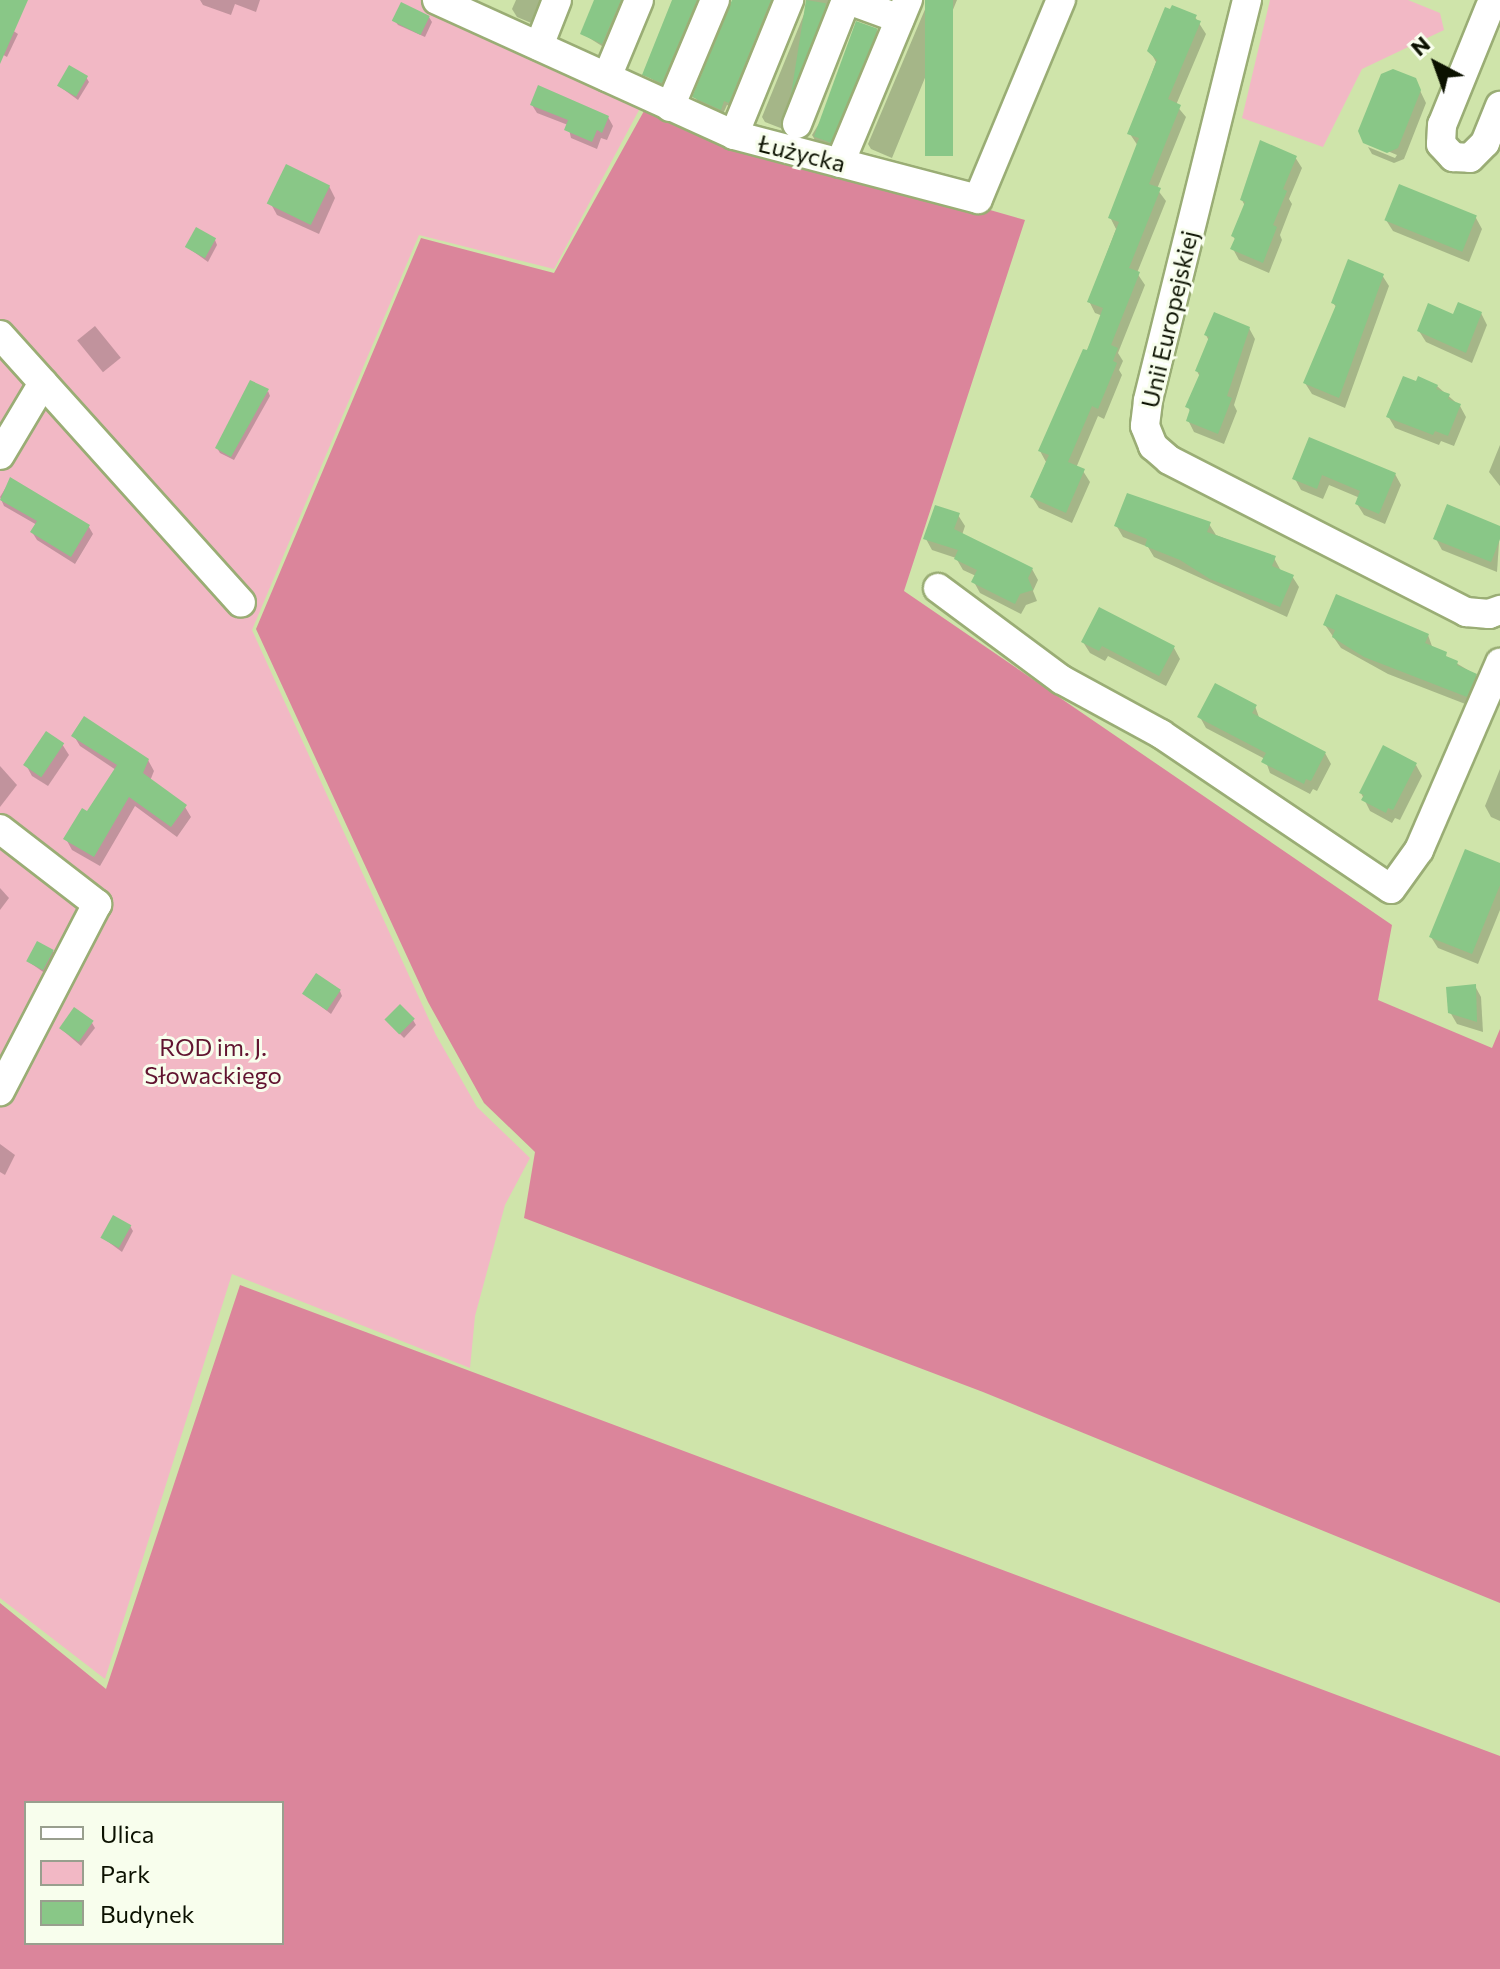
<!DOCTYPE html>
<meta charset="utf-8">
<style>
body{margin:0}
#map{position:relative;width:1500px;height:1969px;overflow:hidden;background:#cfe4aa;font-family:Commissioner,sans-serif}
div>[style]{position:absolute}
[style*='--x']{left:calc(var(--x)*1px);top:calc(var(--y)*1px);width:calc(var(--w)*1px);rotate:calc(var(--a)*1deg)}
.green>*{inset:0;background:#f2b8c5}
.forest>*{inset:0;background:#db859b}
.shadow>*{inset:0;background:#0003;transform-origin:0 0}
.building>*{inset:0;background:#89c787;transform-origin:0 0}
.roads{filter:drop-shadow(2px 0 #9aad75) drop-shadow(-2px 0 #9aad75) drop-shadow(0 2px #9aad75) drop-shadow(0 -2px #9aad75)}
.minor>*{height:28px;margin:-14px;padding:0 14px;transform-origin:14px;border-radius:14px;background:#fff}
span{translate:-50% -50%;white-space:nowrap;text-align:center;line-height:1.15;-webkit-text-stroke:6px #f8feed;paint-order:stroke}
.street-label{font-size:24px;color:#0b1100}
.park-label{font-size:24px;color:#611430}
.legend{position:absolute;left:24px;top:1801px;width:260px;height:144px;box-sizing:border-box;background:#f8feed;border:2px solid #999f8e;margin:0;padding:10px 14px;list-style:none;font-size:24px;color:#0b1100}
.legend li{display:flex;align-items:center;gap:16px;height:40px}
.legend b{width:40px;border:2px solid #999f8e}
.north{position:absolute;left:1396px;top:24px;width:80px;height:80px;-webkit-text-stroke:6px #f8feed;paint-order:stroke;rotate:319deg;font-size:22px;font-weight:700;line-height:32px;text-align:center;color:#0b1100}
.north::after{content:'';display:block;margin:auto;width:28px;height:36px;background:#0b1100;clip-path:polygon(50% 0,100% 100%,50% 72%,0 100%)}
</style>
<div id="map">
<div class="green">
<div style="clip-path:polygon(0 0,428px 0,646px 97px,554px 269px,419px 235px,252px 630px,436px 1035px,477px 1107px,530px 1158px,505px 1205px,475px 1316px,470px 1368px,232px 1274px,105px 1679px,0 1598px)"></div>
<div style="clip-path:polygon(1270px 0,1408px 0,1440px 13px,1444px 30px,1362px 69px,1323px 147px,1242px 118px)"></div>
</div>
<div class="forest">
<div style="clip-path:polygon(644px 111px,1025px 220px,904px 591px,1392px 925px,1378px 1000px,1492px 1048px,1500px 1029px,1500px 1603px,983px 1392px,524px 1218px,535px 1152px,484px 1103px,428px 1002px,256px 629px,421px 238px,554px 273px)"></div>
<div style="clip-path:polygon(evenodd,240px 1285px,1500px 1756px,1500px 1969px,0 1969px,0 1603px,106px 1689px,240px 1285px,282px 1803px,282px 1943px,26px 1943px,26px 1803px,282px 1803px)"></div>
</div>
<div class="shadow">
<div style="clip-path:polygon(200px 0,260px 0,256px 12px,235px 4px,231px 15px,203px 5px)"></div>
<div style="clip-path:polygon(516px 0,546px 0,536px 25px,517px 17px,512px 9px)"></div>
<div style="clip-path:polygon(596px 0,624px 0,605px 48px,583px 34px)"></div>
<div style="clip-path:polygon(674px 0,701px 0,664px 87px,644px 74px)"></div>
<div style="clip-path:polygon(733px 0,775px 0,731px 107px,727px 105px,723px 114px,698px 102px,695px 97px)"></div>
<div style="clip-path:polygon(806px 0,834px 0,783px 129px,765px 122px,762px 117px,807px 7px)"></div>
<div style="clip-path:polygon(925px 0,957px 0,892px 158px,871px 149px,868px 144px,926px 7px)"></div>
<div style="clip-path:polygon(429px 17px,432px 22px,425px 37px,398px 25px,395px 21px)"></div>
<div style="clip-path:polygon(1195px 17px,1206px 34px,1176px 105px,1186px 117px,1157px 189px,1166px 201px,1137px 273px,1145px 285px,1118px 353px,1123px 361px,1119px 370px,1122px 375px,1104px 419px,1098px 416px,1076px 468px,1083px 471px,1090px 482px,1072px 523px,1039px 508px,1032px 497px,1046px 462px,1040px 451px,1103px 316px,1095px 313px,1089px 301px,1116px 229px,1110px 217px,1138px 146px,1130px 134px,1156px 62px,1150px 51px)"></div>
<div style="clip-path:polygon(0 22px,18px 34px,7px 57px,0 53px)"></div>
<div style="clip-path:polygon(876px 30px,879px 35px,833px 146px,815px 140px,812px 135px)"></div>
<div style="clip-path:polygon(86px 77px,89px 82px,78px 100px,59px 86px)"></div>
<div style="clip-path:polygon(1415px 80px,1426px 103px,1404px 159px,1394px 163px,1372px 154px,1368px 147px,1395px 158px,1397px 155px,1364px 141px)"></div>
<div style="clip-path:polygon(532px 105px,608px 117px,613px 126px,607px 140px,601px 138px,597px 149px,571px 138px,568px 125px,537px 113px)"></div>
<div style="clip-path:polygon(1295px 157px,1302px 168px,1289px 199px,1292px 204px,1280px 235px,1282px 240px,1269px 273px,1239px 260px,1233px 249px,1236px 241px,1233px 236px,1245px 206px,1242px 200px)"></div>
<div style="clip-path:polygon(329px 186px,335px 198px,319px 234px,277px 215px,271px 204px)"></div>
<div style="clip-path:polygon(1476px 218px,1482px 229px,1469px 262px,1393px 231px,1386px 220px)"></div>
<div style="clip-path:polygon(215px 240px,217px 245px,208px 262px,187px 247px)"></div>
<div style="clip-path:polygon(1382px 275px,1389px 286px,1345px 408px,1312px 394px,1305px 383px,1337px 308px,1333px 303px)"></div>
<div style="clip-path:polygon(1481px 313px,1487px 325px,1472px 363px,1426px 342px,1419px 331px)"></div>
<div style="left:95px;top:326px;width:41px;height:23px;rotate:51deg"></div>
<div style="clip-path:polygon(1249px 328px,1255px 339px,1234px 405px,1237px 411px,1224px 444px,1194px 432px,1188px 420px,1191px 413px,1188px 407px,1200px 377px,1197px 371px,1209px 341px,1206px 335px)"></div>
<div style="clip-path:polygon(1437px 386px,1460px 406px,1466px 417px,1454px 446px,1441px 441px,1439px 445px,1395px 428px,1388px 416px)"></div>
<div style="clip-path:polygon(268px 391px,270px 396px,234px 460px,220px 453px,217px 448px)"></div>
<div style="clip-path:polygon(1310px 440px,1395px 474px,1401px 485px,1385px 524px,1364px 515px,1357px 504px,1360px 498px,1329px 485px,1323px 499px,1301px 490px,1295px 479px)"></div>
<div style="clip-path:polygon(1500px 445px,1500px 486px,1489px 472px)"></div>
<div style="clip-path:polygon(11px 479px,89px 527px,93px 534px,75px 564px,37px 540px,32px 532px,37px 525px,4px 506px,0 497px)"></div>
<div style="clip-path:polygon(958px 515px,965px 526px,962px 535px,1032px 569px,1038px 580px,1033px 591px,1037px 601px,1026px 605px,1021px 614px,980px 593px,974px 582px,976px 576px,963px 570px,956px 558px,932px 550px,926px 539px)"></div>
<div style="clip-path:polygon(1209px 524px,1216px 535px,1274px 558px,1281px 571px,1292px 576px,1299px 587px,1287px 617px,1154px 557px,1148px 547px,1123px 537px,1116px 525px)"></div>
<div style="clip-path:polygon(1500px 528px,1497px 572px,1442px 550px,1436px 539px)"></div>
<div style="clip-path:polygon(1325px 625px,1428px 635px,1433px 649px,1476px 675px,1482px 686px,1473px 707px,1388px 674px,1341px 648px)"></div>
<div style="clip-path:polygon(1083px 642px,1174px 648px,1180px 659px,1166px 686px,1108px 656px,1105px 661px,1090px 653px)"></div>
<div style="clip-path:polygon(1255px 706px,1260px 720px,1325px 753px,1331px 764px,1317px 791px,1313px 789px,1310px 794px,1270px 773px,1265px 759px,1206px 728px,1200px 717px)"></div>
<div style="clip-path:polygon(74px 736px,148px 760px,154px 771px,150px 781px,185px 807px,191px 817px,177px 837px,135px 806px,100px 866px,72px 850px,66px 839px,87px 814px,116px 770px,80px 746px)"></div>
<div style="clip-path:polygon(62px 744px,69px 755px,48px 786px,32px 776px,26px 765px)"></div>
<div style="clip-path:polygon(1416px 765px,1422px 776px,1400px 820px,1395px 818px,1392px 823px,1370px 811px,1361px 793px)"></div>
<div style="clip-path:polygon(0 766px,17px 785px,0 807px)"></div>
<div style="clip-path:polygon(1500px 769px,1500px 821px,1491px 817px,1485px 806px)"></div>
<div style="clip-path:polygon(1500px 865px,1500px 910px,1478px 964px,1438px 948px,1431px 937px)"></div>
<div style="clip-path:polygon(0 888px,9px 898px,0 910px)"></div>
<div style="clip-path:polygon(53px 951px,55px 956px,46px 974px,29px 962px)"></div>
<div style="clip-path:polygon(1475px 986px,1481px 997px,1483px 1032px,1457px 1024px,1450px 1012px)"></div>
<div style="clip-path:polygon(340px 991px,342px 996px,331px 1014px,305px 994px)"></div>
<div style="clip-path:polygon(413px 1020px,416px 1025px,404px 1038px,387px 1021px)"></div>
<div style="clip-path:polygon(92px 1023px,95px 1028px,81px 1046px,60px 1028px)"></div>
<div style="clip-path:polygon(0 1144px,15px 1155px,5px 1175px,0 1172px)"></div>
<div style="clip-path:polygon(130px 1226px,133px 1231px,122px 1252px,103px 1238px)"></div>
</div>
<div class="building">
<div style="clip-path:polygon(0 0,28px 0,0 64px)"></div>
<div style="clip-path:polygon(594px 0,621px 0,602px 44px,580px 34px)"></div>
<div style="clip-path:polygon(672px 0,697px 0,662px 83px,642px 75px)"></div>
<div style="clip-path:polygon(732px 0,771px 0,729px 103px,724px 101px,721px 110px,692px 97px)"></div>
<div style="left:806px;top:0;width:20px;height:126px;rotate:9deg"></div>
<div style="left:925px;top:0;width:28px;height:156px"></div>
<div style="left:401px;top:2px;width:32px;height:21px;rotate:26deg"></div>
<div style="clip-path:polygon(1172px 5px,1197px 15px,1195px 19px,1201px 21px,1168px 99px,1181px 105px,1149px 184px,1161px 188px,1129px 268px,1140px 272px,1111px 345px,1118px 348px,1113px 361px,1117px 363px,1098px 409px,1092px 406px,1068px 462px,1085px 469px,1066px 513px,1030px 497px,1049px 455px,1038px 451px,1083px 349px,1087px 350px,1103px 308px,1087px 302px,1119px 222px,1108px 218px,1139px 138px,1127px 134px,1157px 60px,1147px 51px,1165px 7px,1170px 9px)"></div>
<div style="left:856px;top:21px;width:23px;height:123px;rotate:20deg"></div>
<div style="left:69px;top:65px;width:22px;height:24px;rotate:30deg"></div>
<div style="clip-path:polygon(1393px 69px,1416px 78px,1421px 90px,1398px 148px,1387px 153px,1363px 143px,1358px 131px,1381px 74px)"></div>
<div style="clip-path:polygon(538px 85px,609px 116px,602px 133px,597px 130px,592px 142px,564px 130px,568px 120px,530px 105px)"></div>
<div style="clip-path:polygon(1260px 140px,1297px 156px,1283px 189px,1287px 191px,1273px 225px,1277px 227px,1263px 263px,1230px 249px,1235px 238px,1231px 236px,1245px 202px,1240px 200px)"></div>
<div style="left:286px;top:164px;width:49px;height:44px;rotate:26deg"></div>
<div style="left:1399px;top:184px;width:84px;height:39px;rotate:22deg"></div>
<div style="left:196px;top:227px;width:23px;height:23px;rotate:29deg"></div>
<div style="clip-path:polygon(1348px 259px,1384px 274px,1339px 398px,1303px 383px,1336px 305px,1331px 303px)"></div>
<div style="clip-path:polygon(1458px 302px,1482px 312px,1466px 353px,1417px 331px,1428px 303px,1453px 314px)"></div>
<div style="clip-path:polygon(1214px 312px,1250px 327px,1227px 396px,1232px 398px,1218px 434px,1186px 421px,1190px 409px,1185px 407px,1200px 373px,1195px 371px,1209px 337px,1204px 335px)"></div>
<div style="clip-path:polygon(1403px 376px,1416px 381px,1418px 376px,1438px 385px,1436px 389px,1450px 394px,1448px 399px,1461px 404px,1448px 436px,1435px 431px,1433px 435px,1386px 417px)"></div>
<div style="clip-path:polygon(250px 380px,269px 389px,231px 457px,215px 448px)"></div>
<div style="clip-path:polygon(1309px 437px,1396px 473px,1379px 514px,1355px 504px,1360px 491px,1322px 475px,1317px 489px,1292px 479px)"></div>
<div style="clip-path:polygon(10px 477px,90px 525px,71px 557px,30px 532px,37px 521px,0 500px)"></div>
<div style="clip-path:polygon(1127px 493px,1211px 522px,1207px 532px,1276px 556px,1272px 566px,1294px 575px,1280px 607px,1210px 579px,1180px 560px,1145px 546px,1147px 539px,1114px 526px)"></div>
<div style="clip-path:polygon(1447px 504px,1500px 526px,1500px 539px,1491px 562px,1433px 539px)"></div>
<div style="clip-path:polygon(935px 505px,960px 513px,954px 529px,1033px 568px,1028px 578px,1033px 590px,1020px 594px,1015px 604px,971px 582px,977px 570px,954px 559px,958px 550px,923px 539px)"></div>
<div style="clip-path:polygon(1336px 594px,1429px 634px,1425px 643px,1447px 652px,1446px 656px,1458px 661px,1457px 665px,1477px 674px,1467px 697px,1364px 657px,1332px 637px,1335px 630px,1323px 625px)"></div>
<div style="clip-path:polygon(1099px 607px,1175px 646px,1159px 676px,1102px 646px,1099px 651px,1081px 642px)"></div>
<div style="clip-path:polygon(1215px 683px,1257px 705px,1252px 713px,1326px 752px,1311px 781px,1306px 779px,1304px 784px,1261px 762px,1266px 753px,1197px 717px)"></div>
<div style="clip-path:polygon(84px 716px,149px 759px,143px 773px,187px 805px,171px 827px,129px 797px,94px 857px,63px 839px,82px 808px,87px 811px,117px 765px,71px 736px)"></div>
<div style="left:46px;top:731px;width:22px;height:41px;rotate:34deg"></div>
<div style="clip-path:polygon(1383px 745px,1417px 763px,1393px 810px,1388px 808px,1386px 813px,1361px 800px,1364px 795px,1359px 793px)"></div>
<div style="clip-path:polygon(1465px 849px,1500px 863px,1500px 885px,1472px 954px,1429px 937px)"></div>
<div style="left:37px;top:941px;width:19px;height:23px;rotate:28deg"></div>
<div style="left:316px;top:973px;width:30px;height:25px;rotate:34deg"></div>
<div style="clip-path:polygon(1476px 984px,1477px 1022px,1448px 1013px,1446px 987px)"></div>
<div style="left:400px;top:1004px;width:21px;height:22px;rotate:45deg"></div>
<div style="left:74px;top:1007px;width:24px;height:26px;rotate:35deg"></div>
<div style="left:113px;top:1215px;width:21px;height:26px;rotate:29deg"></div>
</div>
<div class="roads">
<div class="minor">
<div style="--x:437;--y:0;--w:326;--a:24.4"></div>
<div style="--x:734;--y:135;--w:252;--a:14.7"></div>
<div style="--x:978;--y:199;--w:216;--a:-67.4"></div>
<div style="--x:848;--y:0;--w:55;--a:20.1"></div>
<div style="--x:1247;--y:0;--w:413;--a:103.9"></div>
<div style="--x:1148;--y:401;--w:25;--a:97"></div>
<div style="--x:1145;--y:426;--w:22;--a:68"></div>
<div style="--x:1153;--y:446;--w:21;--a:41"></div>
<div style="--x:1169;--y:460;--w:334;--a:27.1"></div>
<div style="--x:1466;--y:612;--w:23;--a:5"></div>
<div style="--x:1489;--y:614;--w:12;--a:-20"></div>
<div style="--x:1490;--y:7;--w:127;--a:112.1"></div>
<div style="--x:1442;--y:125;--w:19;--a:93"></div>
<div style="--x:1441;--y:144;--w:18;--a:47"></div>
<div style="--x:1453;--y:157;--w:17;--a:3"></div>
<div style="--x:1470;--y:158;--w:21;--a:-45"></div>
<div style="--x:1485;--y:143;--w:40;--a:-68"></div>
<div style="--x:539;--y:46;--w:49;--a:-68.6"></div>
<div style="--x:607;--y:77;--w:83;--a:-67.4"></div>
<div style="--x:670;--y:107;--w:116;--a:-67.2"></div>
<div style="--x:797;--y:124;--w:133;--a:-68.4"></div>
<div style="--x:734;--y:135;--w:146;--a:-67.8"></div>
<div style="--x:840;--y:163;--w:177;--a:-67.4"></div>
<div style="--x:0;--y:335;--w:360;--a:48"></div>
<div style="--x:0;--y:455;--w:84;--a:-59.2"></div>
<div style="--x:938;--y:588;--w:154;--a:36.6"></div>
<div style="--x:1062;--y:680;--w:113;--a:28.6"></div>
<div style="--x:1161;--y:734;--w:277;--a:34"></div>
<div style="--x:1391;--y:889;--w:48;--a:-54.3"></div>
<div style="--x:1419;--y:850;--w:204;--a:-66.6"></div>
<div style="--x:0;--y:829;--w:123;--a:37.7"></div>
<div style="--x:97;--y:904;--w:211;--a:117.4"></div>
</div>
</div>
<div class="street-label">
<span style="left:802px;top:153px;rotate:14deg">Łużycka</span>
<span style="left:1169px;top:319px;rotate:-77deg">Unii Europejskiej</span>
</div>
<div class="park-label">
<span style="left:213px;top:1061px">ROD im. J.<br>Słowackiego</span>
</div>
<ul class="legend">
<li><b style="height:10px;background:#fff"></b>Ulica</li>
<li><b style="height:22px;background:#f2b8c5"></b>Park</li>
<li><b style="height:22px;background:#89c787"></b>Budynek</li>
</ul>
<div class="north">N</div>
</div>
